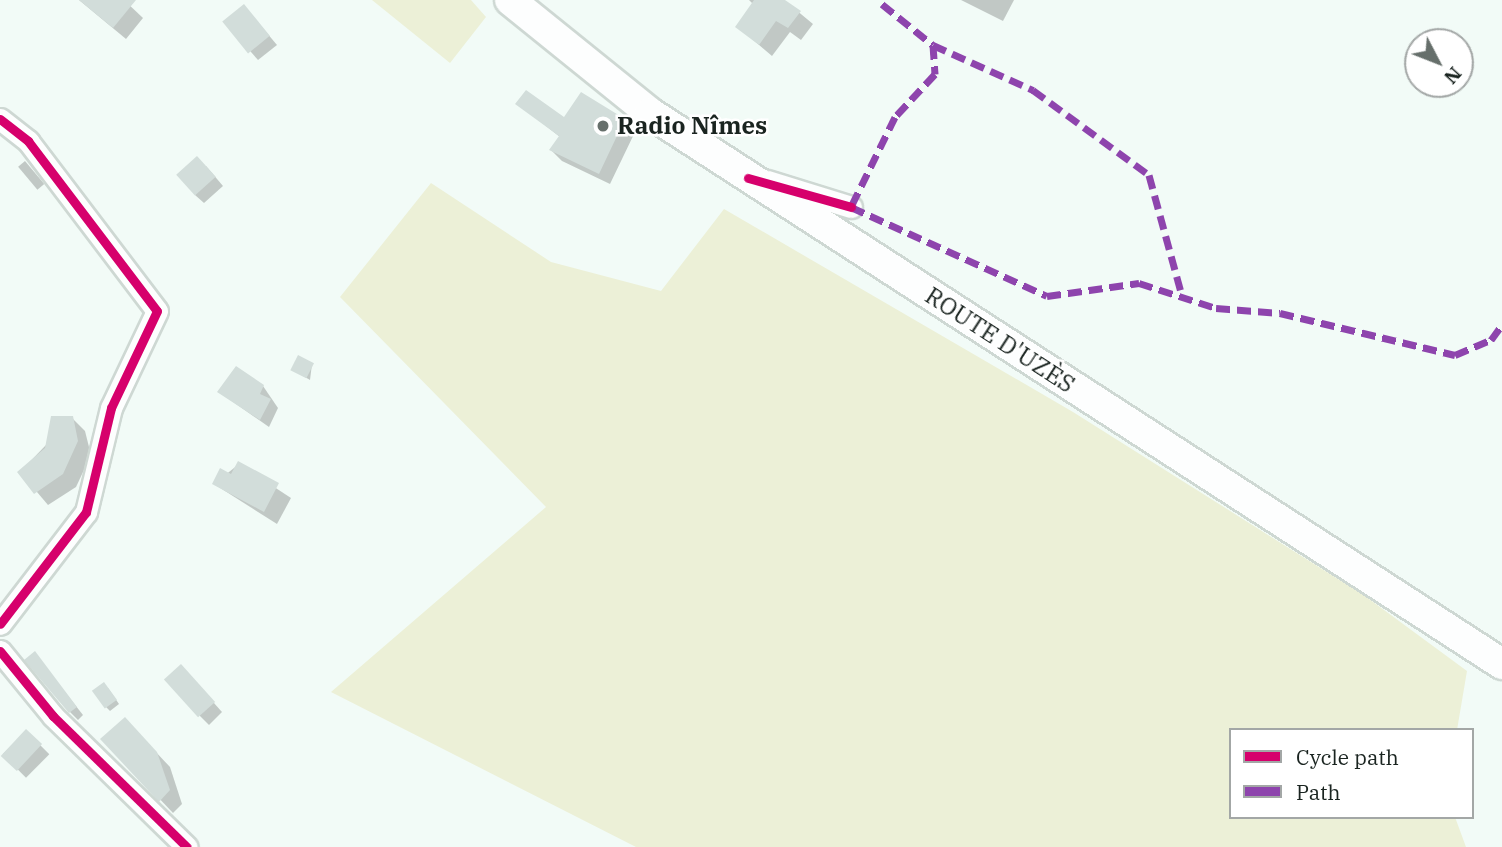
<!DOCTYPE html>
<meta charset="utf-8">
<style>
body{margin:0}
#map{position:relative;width:1502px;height:847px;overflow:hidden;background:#f2fbf7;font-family:"IBM Plex Serif",serif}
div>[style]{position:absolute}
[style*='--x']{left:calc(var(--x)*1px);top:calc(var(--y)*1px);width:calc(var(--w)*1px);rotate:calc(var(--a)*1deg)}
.green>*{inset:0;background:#ecf0d7}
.shadow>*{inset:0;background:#0003;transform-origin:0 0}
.building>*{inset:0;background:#d2ddda;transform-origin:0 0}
.roads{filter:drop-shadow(2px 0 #ced8d3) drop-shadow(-2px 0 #ced8d3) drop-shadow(0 2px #ced8d3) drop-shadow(0 -2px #ced8d3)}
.street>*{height:21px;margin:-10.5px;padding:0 10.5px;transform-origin:10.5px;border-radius:10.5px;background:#fdfefe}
.secondary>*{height:30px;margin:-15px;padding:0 15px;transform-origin:15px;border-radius:15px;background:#fdfefe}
.quiet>*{height:7px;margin-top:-3.5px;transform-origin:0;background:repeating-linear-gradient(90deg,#8e44ad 0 14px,transparent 0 21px)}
.cycleway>*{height:9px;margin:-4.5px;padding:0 4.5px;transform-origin:4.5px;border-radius:4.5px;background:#d6006c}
.dots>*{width:19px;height:19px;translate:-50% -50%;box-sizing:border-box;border:4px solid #fff;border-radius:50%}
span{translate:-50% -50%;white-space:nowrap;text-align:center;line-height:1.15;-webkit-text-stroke:5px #fff;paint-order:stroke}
.poi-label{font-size:24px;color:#1a2420;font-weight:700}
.left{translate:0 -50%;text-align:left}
.street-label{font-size:24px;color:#1a2420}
.legend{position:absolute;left:1229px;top:728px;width:245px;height:91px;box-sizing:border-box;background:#fff;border:2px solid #a3a7a6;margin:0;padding:9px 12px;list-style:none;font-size:21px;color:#1a2420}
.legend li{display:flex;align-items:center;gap:14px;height:35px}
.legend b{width:35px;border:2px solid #a3a7a6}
.north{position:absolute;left:1404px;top:28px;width:70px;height:70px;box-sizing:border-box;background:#fff;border:2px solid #a3a7a6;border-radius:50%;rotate:132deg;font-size:19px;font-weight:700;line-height:28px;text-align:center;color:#1a2420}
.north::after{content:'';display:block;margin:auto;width:24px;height:32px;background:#666f6b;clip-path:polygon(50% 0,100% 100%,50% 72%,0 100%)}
</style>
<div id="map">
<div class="green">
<div style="clip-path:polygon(372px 0,471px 0,486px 17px,450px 63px)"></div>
<div style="clip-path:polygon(431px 183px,551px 262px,661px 291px,724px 209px,1073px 412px,1365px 596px,1467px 671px,1457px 730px,1231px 730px,1231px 817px,1455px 817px,1466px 847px,636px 847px,331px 692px,546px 507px,340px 297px)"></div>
</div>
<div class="shadow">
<div style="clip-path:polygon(79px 0,124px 0,143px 18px,126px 39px)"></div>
<div style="clip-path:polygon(749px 0,784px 0,813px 24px,801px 40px,790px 32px,772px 56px,737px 26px,753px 4px)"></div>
<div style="clip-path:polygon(961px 0,1014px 0,1003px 21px)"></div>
<div style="clip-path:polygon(252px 15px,277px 45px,258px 60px,225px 22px)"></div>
<div style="clip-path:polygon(518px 104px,564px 119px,624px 121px,635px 132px,610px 184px,562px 161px,551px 150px,560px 137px)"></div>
<div style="left:25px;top:161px;width:30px;height:9px;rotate:50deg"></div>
<div style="clip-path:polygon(206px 166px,223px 186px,204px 203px,195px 195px)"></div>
<div style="clip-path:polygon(312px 364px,310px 380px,293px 370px)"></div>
<div style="clip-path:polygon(263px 386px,278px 408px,269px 427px,219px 392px)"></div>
<div style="clip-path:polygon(72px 418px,85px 431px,91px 455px,76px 487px,48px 505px,20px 472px)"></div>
<div style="clip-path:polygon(239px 464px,291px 498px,277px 524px,214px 484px)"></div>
<div style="clip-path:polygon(35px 654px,83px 715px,78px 720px,70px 712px)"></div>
<div style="clip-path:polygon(189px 675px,222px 712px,209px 725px,200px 716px)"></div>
<div style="clip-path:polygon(108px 688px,119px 704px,110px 711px,106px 707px)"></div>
<div style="left:26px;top:731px;width:33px;height:33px;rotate:45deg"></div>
<div style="clip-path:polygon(137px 732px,170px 767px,182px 804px,173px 813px,103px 739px)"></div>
</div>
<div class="building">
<div style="clip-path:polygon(79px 0,136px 0,113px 28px)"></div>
<div style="clip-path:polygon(754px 0,785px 0,801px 11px,788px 28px,776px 21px,759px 45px,735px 27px)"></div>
<div style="left:244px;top:4px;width:41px;height:28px;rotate:51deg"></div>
<div style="clip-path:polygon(526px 90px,564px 117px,581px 92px,625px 119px,599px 174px,549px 150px,559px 136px,515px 104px)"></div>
<div style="left:197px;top:156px;width:28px;height:28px;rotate:48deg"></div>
<div style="left:298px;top:355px;width:18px;height:17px;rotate:27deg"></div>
<div style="clip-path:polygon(236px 366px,264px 385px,260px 394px,271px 399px,260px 420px,217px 392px)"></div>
<div style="clip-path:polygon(51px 416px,73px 416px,78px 441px,63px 474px,34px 494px,17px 472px,45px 448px)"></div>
<div style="clip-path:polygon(238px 461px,279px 483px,264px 512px,212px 484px,220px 468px,231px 474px)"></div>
<div style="clip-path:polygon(35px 651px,77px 707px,69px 713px,24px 660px)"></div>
<div style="left:181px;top:664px;width:51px;height:23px;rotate:48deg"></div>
<div style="left:104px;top:682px;width:22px;height:15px;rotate:54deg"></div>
<div style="clip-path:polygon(125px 717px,157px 752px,170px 790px,159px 802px,100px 739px)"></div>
<div style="left:26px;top:729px;width:22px;height:37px;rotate:43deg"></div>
</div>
<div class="roads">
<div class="street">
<div style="--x:0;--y:119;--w:36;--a:38"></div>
<div style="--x:28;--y:141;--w:213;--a:52.8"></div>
<div style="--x:157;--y:311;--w:107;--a:115.4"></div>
<div style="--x:111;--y:408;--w:107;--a:103.5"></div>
<div style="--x:86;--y:512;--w:141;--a:127.5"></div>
<div style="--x:767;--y:181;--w:88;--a:17.2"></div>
<div style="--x:0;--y:651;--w:84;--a:50.8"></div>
<div style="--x:53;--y:716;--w:187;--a:44.4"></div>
</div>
<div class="secondary">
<div style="--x:510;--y:0;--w:180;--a:38.9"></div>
<div style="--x:650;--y:113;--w:1015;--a:32.89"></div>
</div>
</div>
<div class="quiet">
<div style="--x:882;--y:4;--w:65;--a:38.8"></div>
<div style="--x:933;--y:45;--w:29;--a:86"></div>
<div style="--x:935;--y:74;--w:59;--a:132.9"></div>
<div style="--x:895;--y:117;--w:100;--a:116.1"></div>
<div style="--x:851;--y:207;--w:215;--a:24.4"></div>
<div style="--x:1047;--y:296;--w:93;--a:-8"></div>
<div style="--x:1139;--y:283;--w:81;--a:18"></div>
<div style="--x:1216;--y:308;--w:64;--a:4.5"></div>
<div style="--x:1280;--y:313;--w:180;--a:13.5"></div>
<div style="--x:1455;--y:355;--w:39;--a:-23"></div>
<div style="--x:1491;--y:340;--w:19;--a:-54"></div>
<div style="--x:933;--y:45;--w:110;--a:24.2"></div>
<div style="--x:1033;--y:90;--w:144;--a:36.2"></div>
<div style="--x:1149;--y:175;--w:125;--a:74.7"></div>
</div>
<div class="cycleway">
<div style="--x:0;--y:119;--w:36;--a:38"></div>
<div style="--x:28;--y:141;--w:213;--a:52.8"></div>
<div style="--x:157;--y:311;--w:107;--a:115.4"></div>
<div style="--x:111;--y:408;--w:107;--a:103.5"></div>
<div style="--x:86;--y:512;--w:141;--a:127.5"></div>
<div style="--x:748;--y:178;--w:107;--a:15.7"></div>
<div style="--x:0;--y:651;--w:84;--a:50.8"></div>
<div style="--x:53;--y:716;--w:187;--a:44.4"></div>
</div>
<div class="dots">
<div style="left:603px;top:126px;background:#666f6b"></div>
</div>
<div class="poi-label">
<span class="left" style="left:617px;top:126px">Radio Nîmes</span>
</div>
<div class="street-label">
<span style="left:1000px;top:340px;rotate:33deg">ROUTE D'UZÈS</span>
</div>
<ul class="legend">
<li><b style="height:9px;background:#d6006c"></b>Cycle path</li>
<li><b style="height:9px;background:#8e44ad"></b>Path</li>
</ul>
<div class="north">N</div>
</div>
